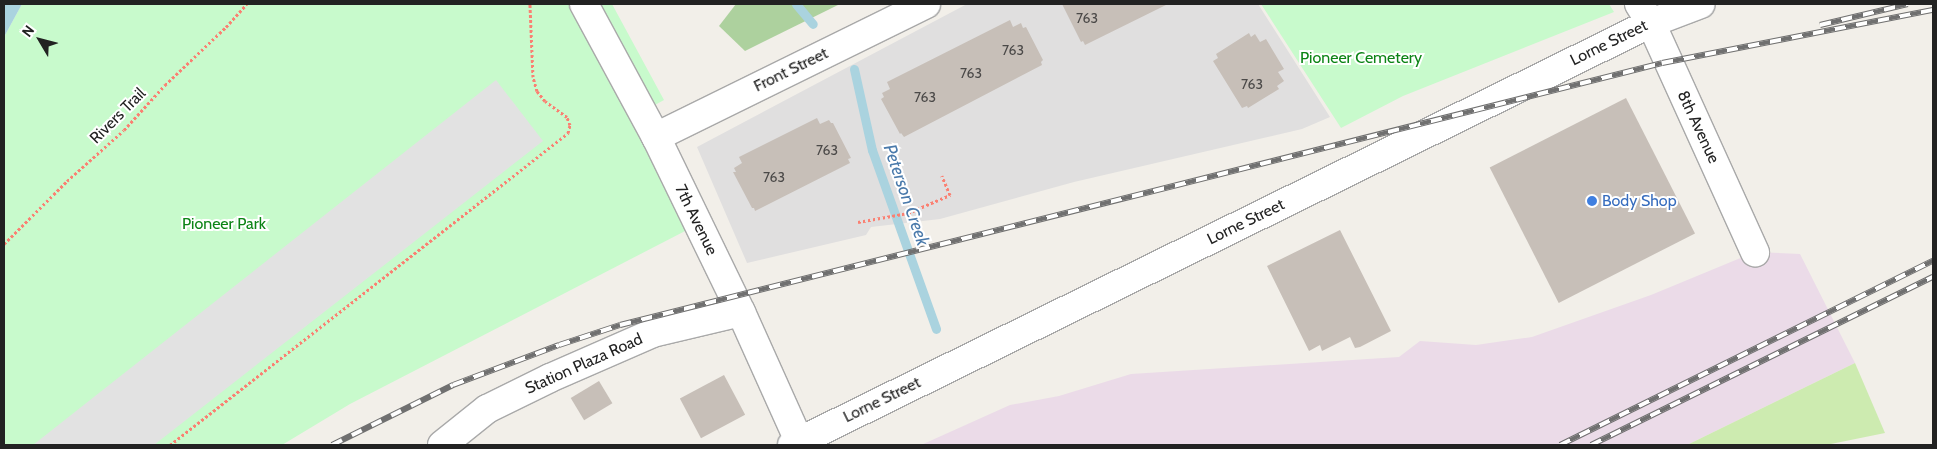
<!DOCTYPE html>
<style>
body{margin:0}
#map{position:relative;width:1937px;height:449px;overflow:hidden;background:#f2efe9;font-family:Cabin,sans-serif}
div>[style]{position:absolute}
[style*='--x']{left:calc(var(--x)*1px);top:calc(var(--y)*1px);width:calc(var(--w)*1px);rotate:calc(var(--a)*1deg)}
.residential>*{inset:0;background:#e0dfdf}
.industrial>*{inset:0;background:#ebdbe8}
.grass>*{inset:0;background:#cdebb0}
.forest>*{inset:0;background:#add19e}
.park>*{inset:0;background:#c8facc}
.parking>*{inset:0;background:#e2e2e2}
.water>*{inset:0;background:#aad3df}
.stream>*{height:9px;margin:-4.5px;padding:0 4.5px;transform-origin:4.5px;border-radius:4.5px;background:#aad3df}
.building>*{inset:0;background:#c7bfb8;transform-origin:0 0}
.path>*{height:3px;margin-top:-1.5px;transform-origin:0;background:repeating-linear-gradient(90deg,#fa8072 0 2.5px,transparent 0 5px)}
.roads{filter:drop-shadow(1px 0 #a9a9a9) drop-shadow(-1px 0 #a9a9a9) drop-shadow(0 1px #a9a9a9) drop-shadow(0 -1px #a9a9a9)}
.minor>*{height:28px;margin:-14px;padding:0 14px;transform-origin:14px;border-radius:14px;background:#fff}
.rail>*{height:5.5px;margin-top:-2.75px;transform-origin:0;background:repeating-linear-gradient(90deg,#fff 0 11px,#707070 0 22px);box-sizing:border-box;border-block:1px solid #707070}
.dots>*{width:14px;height:14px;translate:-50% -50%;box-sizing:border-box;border:2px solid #fff;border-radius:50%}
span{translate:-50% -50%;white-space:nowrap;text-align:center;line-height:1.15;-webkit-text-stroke:4px #fff;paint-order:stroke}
.number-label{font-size:14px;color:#4b4948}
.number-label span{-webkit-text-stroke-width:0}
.street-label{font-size:16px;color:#222}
.park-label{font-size:16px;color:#0c8416}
.shop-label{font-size:16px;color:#366cbe}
.left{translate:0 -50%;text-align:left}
.water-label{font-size:18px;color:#4a7aab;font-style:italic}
.frame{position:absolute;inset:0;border:5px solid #222;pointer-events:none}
.north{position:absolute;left:15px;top:15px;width:50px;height:50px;-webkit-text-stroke:4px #fff;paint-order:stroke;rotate:307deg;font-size:14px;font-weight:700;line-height:20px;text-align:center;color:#222}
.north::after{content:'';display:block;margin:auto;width:18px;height:22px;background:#222;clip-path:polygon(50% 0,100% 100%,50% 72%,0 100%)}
</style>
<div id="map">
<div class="residential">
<div style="clip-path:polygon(967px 4px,1258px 4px,1330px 117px,1302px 129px,1074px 182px,940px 219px,871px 227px,866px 235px,747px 263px,697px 147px)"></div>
</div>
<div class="industrial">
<div style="clip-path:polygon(1755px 252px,1800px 254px,1855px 363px,1687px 445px,921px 445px,1010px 405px,1059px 396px,1131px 374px,1399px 357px,1420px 341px,1476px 345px,1532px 337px,1651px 295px)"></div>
</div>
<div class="grass">
<div style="clip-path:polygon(1855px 363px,1885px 433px,1826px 445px,1687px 445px)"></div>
</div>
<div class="forest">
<div style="clip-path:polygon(736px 4px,840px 4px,745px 51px,719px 26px)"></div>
</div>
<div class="park">
<div style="clip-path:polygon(22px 4px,612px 4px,664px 100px,633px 117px,689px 229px,350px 404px,282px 445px,4px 445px,4px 37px)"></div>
<div style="clip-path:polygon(1261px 4px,1609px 4px,1614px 12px,1403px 96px,1341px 128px)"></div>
</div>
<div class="parking">
<div style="clip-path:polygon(496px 80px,543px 141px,154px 445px,33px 445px)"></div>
</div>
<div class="water">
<div style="clip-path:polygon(4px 4px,22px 4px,4px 37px)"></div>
</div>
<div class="stream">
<div style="--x:796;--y:4;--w:26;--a:50"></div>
<div style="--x:854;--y:69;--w:83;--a:77.5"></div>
<div style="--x:872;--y:150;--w:190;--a:70.3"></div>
</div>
<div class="building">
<div style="clip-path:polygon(1062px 4px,1168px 4px,1085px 45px,1083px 41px,1081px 42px)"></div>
<div style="clip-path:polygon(1010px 20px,1013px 27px,1021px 23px,1023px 28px,1026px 27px,1043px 60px,1041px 62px,1042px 65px,904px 137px,901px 133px,900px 134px,881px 99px,884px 97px,882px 93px,890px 89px,887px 82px)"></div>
<div style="clip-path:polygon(1249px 33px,1251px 37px,1255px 34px,1260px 42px,1266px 39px,1284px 69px,1278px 72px,1284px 81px,1277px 86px,1279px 89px,1248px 108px,1247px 106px,1242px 108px,1213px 61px,1218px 58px,1216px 54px)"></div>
<div style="left:1626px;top:98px;width:152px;height:153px;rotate:63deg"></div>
<div style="clip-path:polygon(817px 118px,820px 124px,829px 120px,831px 123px,833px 123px,851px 158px,848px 159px,850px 163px,755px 211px,754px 208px,752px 208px,733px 172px,736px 172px,734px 168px,742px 163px,739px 157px)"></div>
<div style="clip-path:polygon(1340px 230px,1391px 331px,1360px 347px,1355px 348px,1350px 337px,1322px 351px,1320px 345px,1309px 351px,1267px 266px)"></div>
<div style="left:724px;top:375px;width:45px;height:50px;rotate:62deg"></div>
<div style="left:599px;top:381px;width:26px;height:33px;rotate:59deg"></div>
</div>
<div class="path">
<div style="--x:858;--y:222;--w:51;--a:-10.2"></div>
<div style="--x:908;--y:213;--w:46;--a:-23.2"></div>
<div style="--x:950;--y:195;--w:21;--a:-113"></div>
<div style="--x:4;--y:244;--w:89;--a:-45"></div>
<div style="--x:67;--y:181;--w:76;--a:-41.8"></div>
<div style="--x:124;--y:130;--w:61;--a:-47.7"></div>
<div style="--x:165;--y:85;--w:84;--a:-43.6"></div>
<div style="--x:226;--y:27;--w:31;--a:-48"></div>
<div style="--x:170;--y:445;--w:506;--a:-38.09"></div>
<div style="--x:568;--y:133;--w:8;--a:-76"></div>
<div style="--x:570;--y:125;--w:9;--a:-111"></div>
<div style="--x:567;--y:117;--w:27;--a:-144"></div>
<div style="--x:545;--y:101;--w:13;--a:-129"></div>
<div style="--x:537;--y:91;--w:15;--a:-106"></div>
<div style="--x:533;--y:77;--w:73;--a:-92.4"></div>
</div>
<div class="roads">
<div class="minor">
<div style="--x:584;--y:4;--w:151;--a:61.6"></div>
<div style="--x:656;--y:137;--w:195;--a:64.1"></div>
<div style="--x:741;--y:312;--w:141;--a:65.8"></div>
<div style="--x:1639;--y:4;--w:22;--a:58"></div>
<div style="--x:1651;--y:23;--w:252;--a:65.6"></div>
<div style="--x:656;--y:137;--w:301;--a:-26.2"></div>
<div style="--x:442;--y:445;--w:58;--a:-38.7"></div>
<div style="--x:487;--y:409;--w:70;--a:-26.2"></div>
<div style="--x:550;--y:378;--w:112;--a:-23.6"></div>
<div style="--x:653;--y:333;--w:90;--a:-13.4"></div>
<div style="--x:792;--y:445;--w:957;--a:-26.16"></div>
<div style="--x:1651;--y:23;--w:53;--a:-20.8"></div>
</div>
</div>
<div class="rail">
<div style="--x:1820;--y:25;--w:90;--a:-13.4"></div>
<div style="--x:332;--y:445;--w:135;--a:-26.4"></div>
<div style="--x:453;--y:385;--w:113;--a:-20.7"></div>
<div style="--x:559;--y:345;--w:64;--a:-18.2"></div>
<div style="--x:620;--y:325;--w:1074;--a:-14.11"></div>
<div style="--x:1662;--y:63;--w:276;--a:-11.1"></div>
<div style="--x:1560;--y:445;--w:416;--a:-26.3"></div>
<div style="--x:1591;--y:445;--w:381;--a:-26.2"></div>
</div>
<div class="dots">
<div style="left:1592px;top:201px;background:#3f7fe0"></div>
</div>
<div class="number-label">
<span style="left:1087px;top:18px">763</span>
<span style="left:1013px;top:50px">763</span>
<span style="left:971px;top:73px">763</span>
<span style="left:1252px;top:84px">763</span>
<span style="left:925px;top:97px">763</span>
<span style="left:827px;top:150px">763</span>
<span style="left:774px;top:177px">763</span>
</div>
<div class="street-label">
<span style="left:1609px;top:43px;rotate:-26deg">Lorne Street</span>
<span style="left:791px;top:70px;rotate:-26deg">Front Street</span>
<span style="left:118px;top:116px;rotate:-45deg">Rivers Trail</span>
<span style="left:1698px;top:127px;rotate:65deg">8th Avenue</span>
<span style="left:696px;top:220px;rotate:64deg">7th Avenue</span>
<span style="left:1246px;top:222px;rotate:-26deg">Lorne Street</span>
<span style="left:584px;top:364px;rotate:-24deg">Station Plaza Road</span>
<span style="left:882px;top:400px;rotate:-26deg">Lorne Street</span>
</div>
<div class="park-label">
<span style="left:1361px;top:58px">Pioneer Cemetery</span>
<span style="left:224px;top:224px">Pioneer Park</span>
</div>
<div class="shop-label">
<span class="left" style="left:1602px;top:201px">Body Shop</span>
</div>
<div class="water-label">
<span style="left:906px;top:195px;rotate:71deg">Peterson Creek</span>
</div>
<div class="frame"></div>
<div class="north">N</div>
</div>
